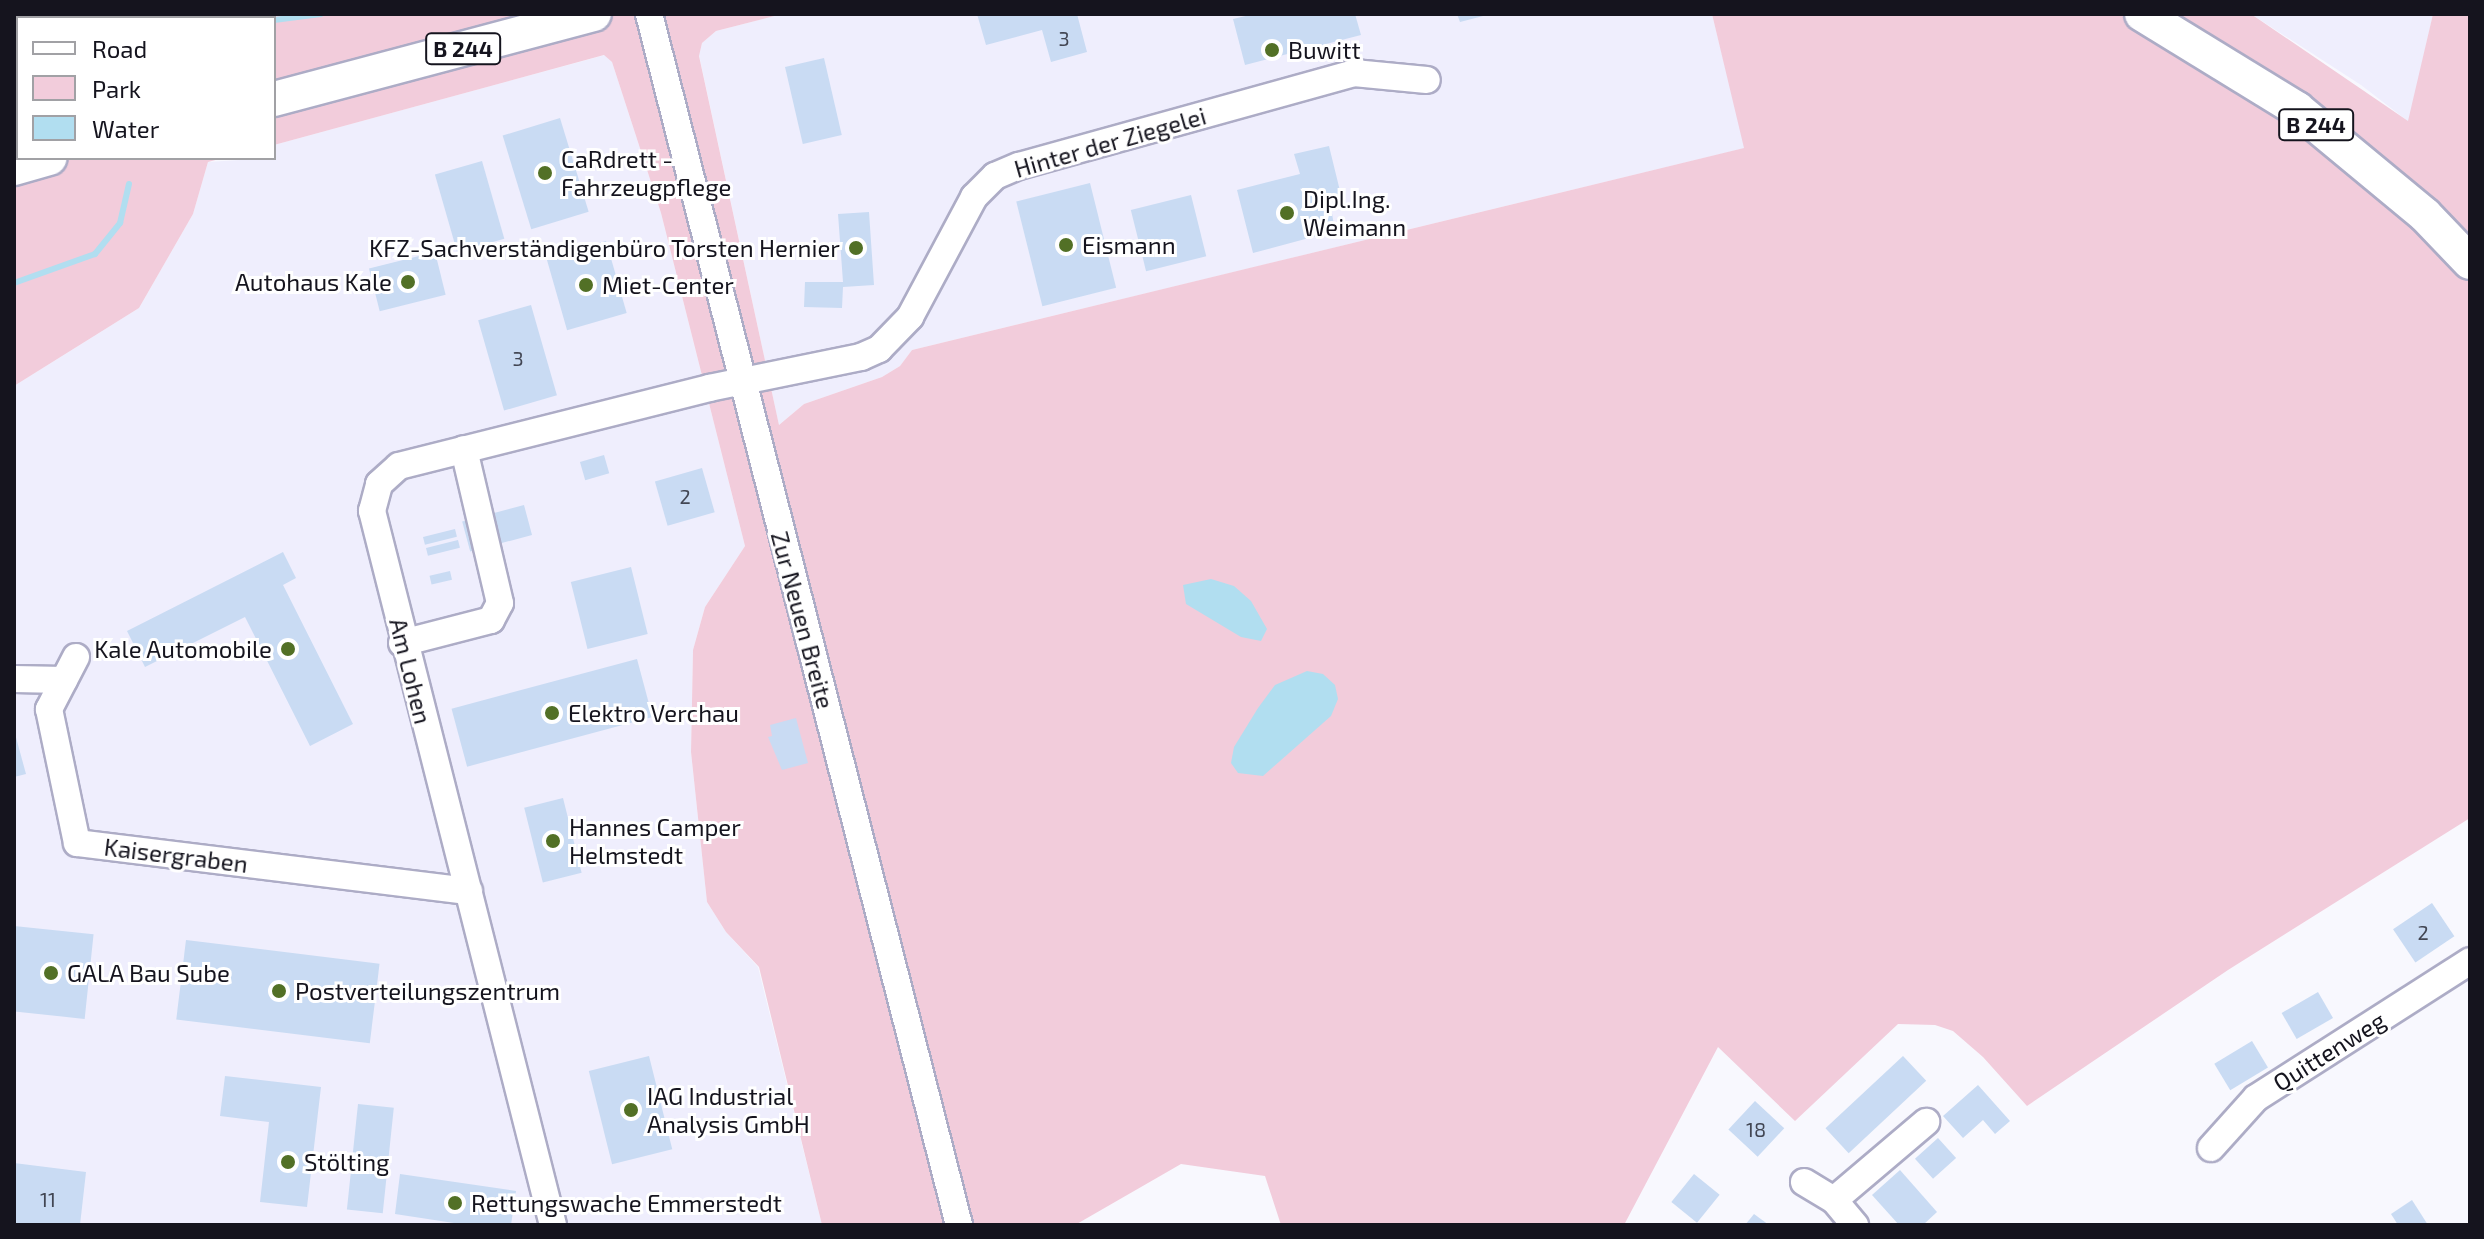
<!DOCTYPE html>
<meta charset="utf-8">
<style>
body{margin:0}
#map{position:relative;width:2484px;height:1239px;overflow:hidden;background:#f8f8fe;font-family:"Exo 2",sans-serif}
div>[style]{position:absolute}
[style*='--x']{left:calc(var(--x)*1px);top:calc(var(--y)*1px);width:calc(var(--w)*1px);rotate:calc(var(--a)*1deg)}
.built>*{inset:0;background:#efeefd}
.green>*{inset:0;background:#f2ccdb}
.water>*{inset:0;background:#b1def0}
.stream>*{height:6px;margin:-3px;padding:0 3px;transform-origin:3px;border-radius:3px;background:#b1def0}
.building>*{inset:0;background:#c9dbf3;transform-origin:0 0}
.roads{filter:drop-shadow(2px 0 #adacc6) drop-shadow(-2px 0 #adacc6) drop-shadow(0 2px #adacc6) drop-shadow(0 -2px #adacc6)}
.minor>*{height:26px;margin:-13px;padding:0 13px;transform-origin:13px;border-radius:13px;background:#fff}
.major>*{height:34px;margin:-17px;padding:0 17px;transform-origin:17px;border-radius:17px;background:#fff}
.dots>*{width:22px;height:22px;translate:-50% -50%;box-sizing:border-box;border:4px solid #fff;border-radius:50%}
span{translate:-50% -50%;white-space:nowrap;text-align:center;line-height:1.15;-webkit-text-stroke:6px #fff;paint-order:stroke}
.number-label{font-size:20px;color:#424653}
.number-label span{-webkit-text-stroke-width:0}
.shield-label span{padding:2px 6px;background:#fff;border:2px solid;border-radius:6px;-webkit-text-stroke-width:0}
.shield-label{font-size:22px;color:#15141e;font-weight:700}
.poi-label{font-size:24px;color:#15141e}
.left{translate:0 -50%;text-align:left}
.right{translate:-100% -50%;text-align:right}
.street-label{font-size:24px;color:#15141e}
.frame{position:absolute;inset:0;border:16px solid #15141e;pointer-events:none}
.legend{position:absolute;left:16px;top:16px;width:260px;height:144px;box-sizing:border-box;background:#fff;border:2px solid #a1a1a5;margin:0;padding:10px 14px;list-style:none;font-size:24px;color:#15141e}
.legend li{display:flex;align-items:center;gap:16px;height:40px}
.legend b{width:40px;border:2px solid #a1a1a5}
</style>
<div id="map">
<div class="built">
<div style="clip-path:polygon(782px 14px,1712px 14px,1745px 148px,912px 350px,900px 366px,882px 377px,804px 404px,779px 425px,699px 55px,702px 43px,716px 31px)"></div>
<div style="clip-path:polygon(2251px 14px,2433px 14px,2409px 122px,2361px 85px)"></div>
<div style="clip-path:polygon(605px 55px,612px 62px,661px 213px,745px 546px,705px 607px,693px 650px,691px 752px,707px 902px,726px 932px,758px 967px,822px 1225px,14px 1225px,14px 386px,139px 308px,193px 214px,208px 162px,274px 158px,274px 145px)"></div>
</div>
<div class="green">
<div style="clip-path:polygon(14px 14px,782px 14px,716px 31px,702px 43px,699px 56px,779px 425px,804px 404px,882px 377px,900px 366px,912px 350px,1744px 148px,1712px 14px,2251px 14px,2408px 121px,2433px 14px,2470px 14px,2470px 818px,2228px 970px,2027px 1106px,1983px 1057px,1953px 1031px,1935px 1025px,1898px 1024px,1795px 1121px,1718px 1047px,1624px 1225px,1281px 1225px,1265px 1176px,1181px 1164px,1075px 1225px,822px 1225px,759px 967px,726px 932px,707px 902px,691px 752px,693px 650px,705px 607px,745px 546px,661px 213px,612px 62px,604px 55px,274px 145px,274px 18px,18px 18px,18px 158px,223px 158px,208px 162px,193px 214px,139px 308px,14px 386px)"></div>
</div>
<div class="water">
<div style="clip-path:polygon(1211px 579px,1234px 586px,1251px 601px,1267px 629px,1261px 641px,1241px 637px,1186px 604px,1183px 585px)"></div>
<div style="clip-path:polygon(1307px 671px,1323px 674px,1335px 685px,1338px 699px,1331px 716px,1263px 776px,1238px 773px,1231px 763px,1234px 747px,1258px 708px,1275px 685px)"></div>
</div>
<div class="stream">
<div style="--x:274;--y:20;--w:47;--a:-7.3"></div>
<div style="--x:14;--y:283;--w:86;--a:-19.7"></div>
<div style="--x:95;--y:254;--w:40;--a:-51"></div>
<div style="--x:120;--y:223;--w:40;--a:-77"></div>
</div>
<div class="building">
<div style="clip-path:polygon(977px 14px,1077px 14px,1087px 52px,1051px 62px,1042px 30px,986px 45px)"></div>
<div style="clip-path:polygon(1254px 14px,1355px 14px,1361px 35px,1245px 65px,1233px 19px)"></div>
<div style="clip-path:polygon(1457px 14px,1487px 14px,1487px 15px,1460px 22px)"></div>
<div style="left:824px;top:58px;width:79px;height:40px;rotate:77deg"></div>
<div style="left:560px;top:118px;width:98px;height:60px;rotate:73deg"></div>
<div style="clip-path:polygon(1329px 146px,1341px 195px,1329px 196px,1335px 231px,1253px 253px,1237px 190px,1300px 174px,1294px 154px)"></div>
<div style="left:482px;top:161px;width:81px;height:49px;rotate:74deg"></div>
<div style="left:1090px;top:183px;width:108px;height:76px;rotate:76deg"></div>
<div style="left:1191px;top:195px;width:63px;height:62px;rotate:76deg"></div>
<div style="clip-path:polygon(869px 212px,874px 285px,843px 287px,842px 308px,804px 307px,805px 282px,843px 282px,838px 214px)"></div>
<div style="left:606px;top:241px;width:75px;height:62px;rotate:74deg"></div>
<div style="left:435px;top:252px;width:44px;height:68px;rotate:76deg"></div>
<div style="left:531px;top:305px;width:94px;height:55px;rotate:74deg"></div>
<div style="left:604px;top:455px;width:19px;height:25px;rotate:74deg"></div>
<div style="left:702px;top:468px;width:46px;height:49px;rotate:74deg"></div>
<div style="left:524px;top:505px;width:31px;height:64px;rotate:75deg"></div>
<div style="left:455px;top:529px;width:8px;height:33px;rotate:76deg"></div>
<div style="left:458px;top:540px;width:8px;height:33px;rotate:76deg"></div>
<div style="clip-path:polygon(283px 552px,296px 578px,283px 585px,353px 724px,310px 746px,245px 617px,145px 667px,127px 631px)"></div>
<div style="left:631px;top:567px;width:69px;height:62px;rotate:76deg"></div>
<div style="left:450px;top:571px;width:9px;height:21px;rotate:77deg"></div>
<div style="left:637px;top:659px;width:60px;height:192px;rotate:75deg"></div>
<div style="clip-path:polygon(796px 718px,808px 763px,782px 770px,768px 737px,772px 736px,770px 725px)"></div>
<div style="clip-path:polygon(14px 730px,26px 774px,14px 777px)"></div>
<div style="left:563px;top:798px;width:77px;height:40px;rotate:76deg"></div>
<div style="left:2432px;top:903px;width:40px;height:47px;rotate:56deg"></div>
<div style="left:14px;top:926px;width:80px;height:85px;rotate:6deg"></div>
<div style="left:186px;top:940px;width:195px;height:80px;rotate:7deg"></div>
<div style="left:2318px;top:992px;width:30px;height:42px;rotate:60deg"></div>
<div style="left:2252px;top:1041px;width:31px;height:44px;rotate:59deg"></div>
<div style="left:649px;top:1056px;width:96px;height:62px;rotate:76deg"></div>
<div style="left:1903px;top:1056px;width:34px;height:106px;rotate:47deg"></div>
<div style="clip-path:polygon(225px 1076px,321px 1087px,307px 1207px,260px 1202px,269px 1122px,220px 1116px)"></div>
<div style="clip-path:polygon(1978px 1085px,2010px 1121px,1995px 1134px,1983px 1120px,1963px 1138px,1943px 1116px)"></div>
<div style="left:1755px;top:1101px;width:40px;height:39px;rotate:43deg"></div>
<div style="left:358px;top:1104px;width:36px;height:106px;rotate:6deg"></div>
<div style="left:1938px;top:1138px;width:27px;height:31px;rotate:48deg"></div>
<div style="clip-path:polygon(14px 1163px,86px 1172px,80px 1225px,14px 1225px)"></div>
<div style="clip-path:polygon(1900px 1170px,1937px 1212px,1923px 1225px,1899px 1225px,1872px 1195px)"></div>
<div style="clip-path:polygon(400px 1174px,516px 1191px,511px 1225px,467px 1225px,395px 1214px)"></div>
<div style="left:1694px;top:1174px;width:33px;height:36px;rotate:39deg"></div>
<div style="clip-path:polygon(2412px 1200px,2428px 1225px,2398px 1225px,2391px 1214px)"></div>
<div style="clip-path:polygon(1754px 1214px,1769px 1225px,1745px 1225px)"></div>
</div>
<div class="roads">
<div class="minor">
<div style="--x:649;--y:14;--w:1250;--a:75.64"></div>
<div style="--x:402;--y:643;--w:92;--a:-14.5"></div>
<div style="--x:491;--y:620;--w:19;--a:-62"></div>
<div style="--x:500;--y:603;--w:158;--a:-103.2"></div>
<div style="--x:76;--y:657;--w:59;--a:117.4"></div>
<div style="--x:49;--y:709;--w:137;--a:78.2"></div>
<div style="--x:77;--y:843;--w:395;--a:7"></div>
<div style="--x:14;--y:679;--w:50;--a:1.1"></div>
<div style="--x:2211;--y:1148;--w:67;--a:-48"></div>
<div style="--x:2256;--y:1098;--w:254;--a:-32.6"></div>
<div style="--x:1804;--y:1182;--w:35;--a:31"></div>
<div style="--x:1834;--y:1200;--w:33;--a:50"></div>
<div style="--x:1834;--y:1200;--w:121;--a:-40.3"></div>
<div style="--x:553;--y:1225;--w:737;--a:-104.22"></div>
<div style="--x:372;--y:511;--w:28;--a:-75"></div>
<div style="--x:379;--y:484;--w:27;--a:-42"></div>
<div style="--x:399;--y:466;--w:320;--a:-14.1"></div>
<div style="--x:709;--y:388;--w:155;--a:-11.5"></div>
<div style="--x:861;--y:357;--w:20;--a:-24"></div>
<div style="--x:879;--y:349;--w:45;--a:-45.9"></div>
<div style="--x:910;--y:317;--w:136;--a:-61.9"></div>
<div style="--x:974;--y:197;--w:30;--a:-45"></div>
<div style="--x:995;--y:176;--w:26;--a:-23"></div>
<div style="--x:1019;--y:166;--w:348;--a:-15.5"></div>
<div style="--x:1354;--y:73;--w:73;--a:5.5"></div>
</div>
<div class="major">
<div style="--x:2142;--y:14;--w:182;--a:31.5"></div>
<div style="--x:2297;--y:109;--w:166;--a:39.6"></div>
<div style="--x:2425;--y:215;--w:65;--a:46.2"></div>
<div style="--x:274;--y:99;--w:331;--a:-14.9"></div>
<div style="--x:14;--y:168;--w:37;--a:-16"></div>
</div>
</div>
<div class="dots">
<div style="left:1272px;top:50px;background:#527026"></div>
<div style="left:545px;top:173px;background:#527026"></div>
<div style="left:1287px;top:213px;background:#527026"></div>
<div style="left:1066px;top:245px;background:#527026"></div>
<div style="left:856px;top:248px;background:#527026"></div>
<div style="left:408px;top:282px;background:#527026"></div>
<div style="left:586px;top:285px;background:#527026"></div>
<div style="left:288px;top:649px;background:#527026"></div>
<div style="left:552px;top:713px;background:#527026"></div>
<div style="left:553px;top:841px;background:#527026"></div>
<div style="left:51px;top:973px;background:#527026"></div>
<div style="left:279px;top:991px;background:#527026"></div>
<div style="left:631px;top:1110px;background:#527026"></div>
<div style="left:288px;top:1162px;background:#527026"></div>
<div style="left:455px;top:1203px;background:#527026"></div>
</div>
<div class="number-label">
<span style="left:1064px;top:38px">3</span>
<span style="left:518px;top:358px">3</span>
<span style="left:685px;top:496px">2</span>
<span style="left:2423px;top:932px">2</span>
<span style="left:1756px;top:1129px">18</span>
<span style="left:48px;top:1199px">11</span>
</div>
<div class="shield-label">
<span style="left:463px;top:49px">B 244</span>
<span style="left:2316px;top:125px">B 244</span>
</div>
<div class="poi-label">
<span class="left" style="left:1288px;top:50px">Buwitt</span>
<span class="left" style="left:561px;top:173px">CaRdrett -<br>Fahrzeugpflege</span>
<span class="left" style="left:1303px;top:213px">Dipl.Ing.<br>Weimann</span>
<span class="left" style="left:1082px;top:245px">Eismann</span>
<span class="right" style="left:840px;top:248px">KFZ-Sachverständigenbüro Torsten Hernier</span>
<span class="right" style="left:392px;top:282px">Autohaus Kale</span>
<span class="left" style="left:602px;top:285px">Miet-Center</span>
<span class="right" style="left:272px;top:649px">Kale Automobile</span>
<span class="left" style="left:568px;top:713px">Elektro Verchau</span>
<span class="left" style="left:569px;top:841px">Hannes Camper<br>Helmstedt</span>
<span class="left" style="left:67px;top:973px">GALA Bau Sube</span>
<span class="left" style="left:295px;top:991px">Postverteilungszentrum</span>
<span class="left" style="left:647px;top:1110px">IAG Industrial<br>Analysis GmbH</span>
<span class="left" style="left:304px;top:1162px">Stölting</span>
<span class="left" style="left:471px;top:1203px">Rettungswache Emmerstedt</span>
</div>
<div class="street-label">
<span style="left:1110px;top:142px;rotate:-16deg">Hinter der Ziegelei</span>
<span style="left:803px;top:620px;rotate:75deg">Zur Neuen Breite</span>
<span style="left:411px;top:671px;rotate:76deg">Am Lohen</span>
<span style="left:176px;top:855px;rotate:7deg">Kaisergraben</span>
<span style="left:2329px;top:1051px;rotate:-32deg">Quittenweg</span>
</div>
<div class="frame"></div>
<ul class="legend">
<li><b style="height:10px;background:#fff"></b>Road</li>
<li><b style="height:22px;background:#f2ccdb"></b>Park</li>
<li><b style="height:22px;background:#b1def0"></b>Water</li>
</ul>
</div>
